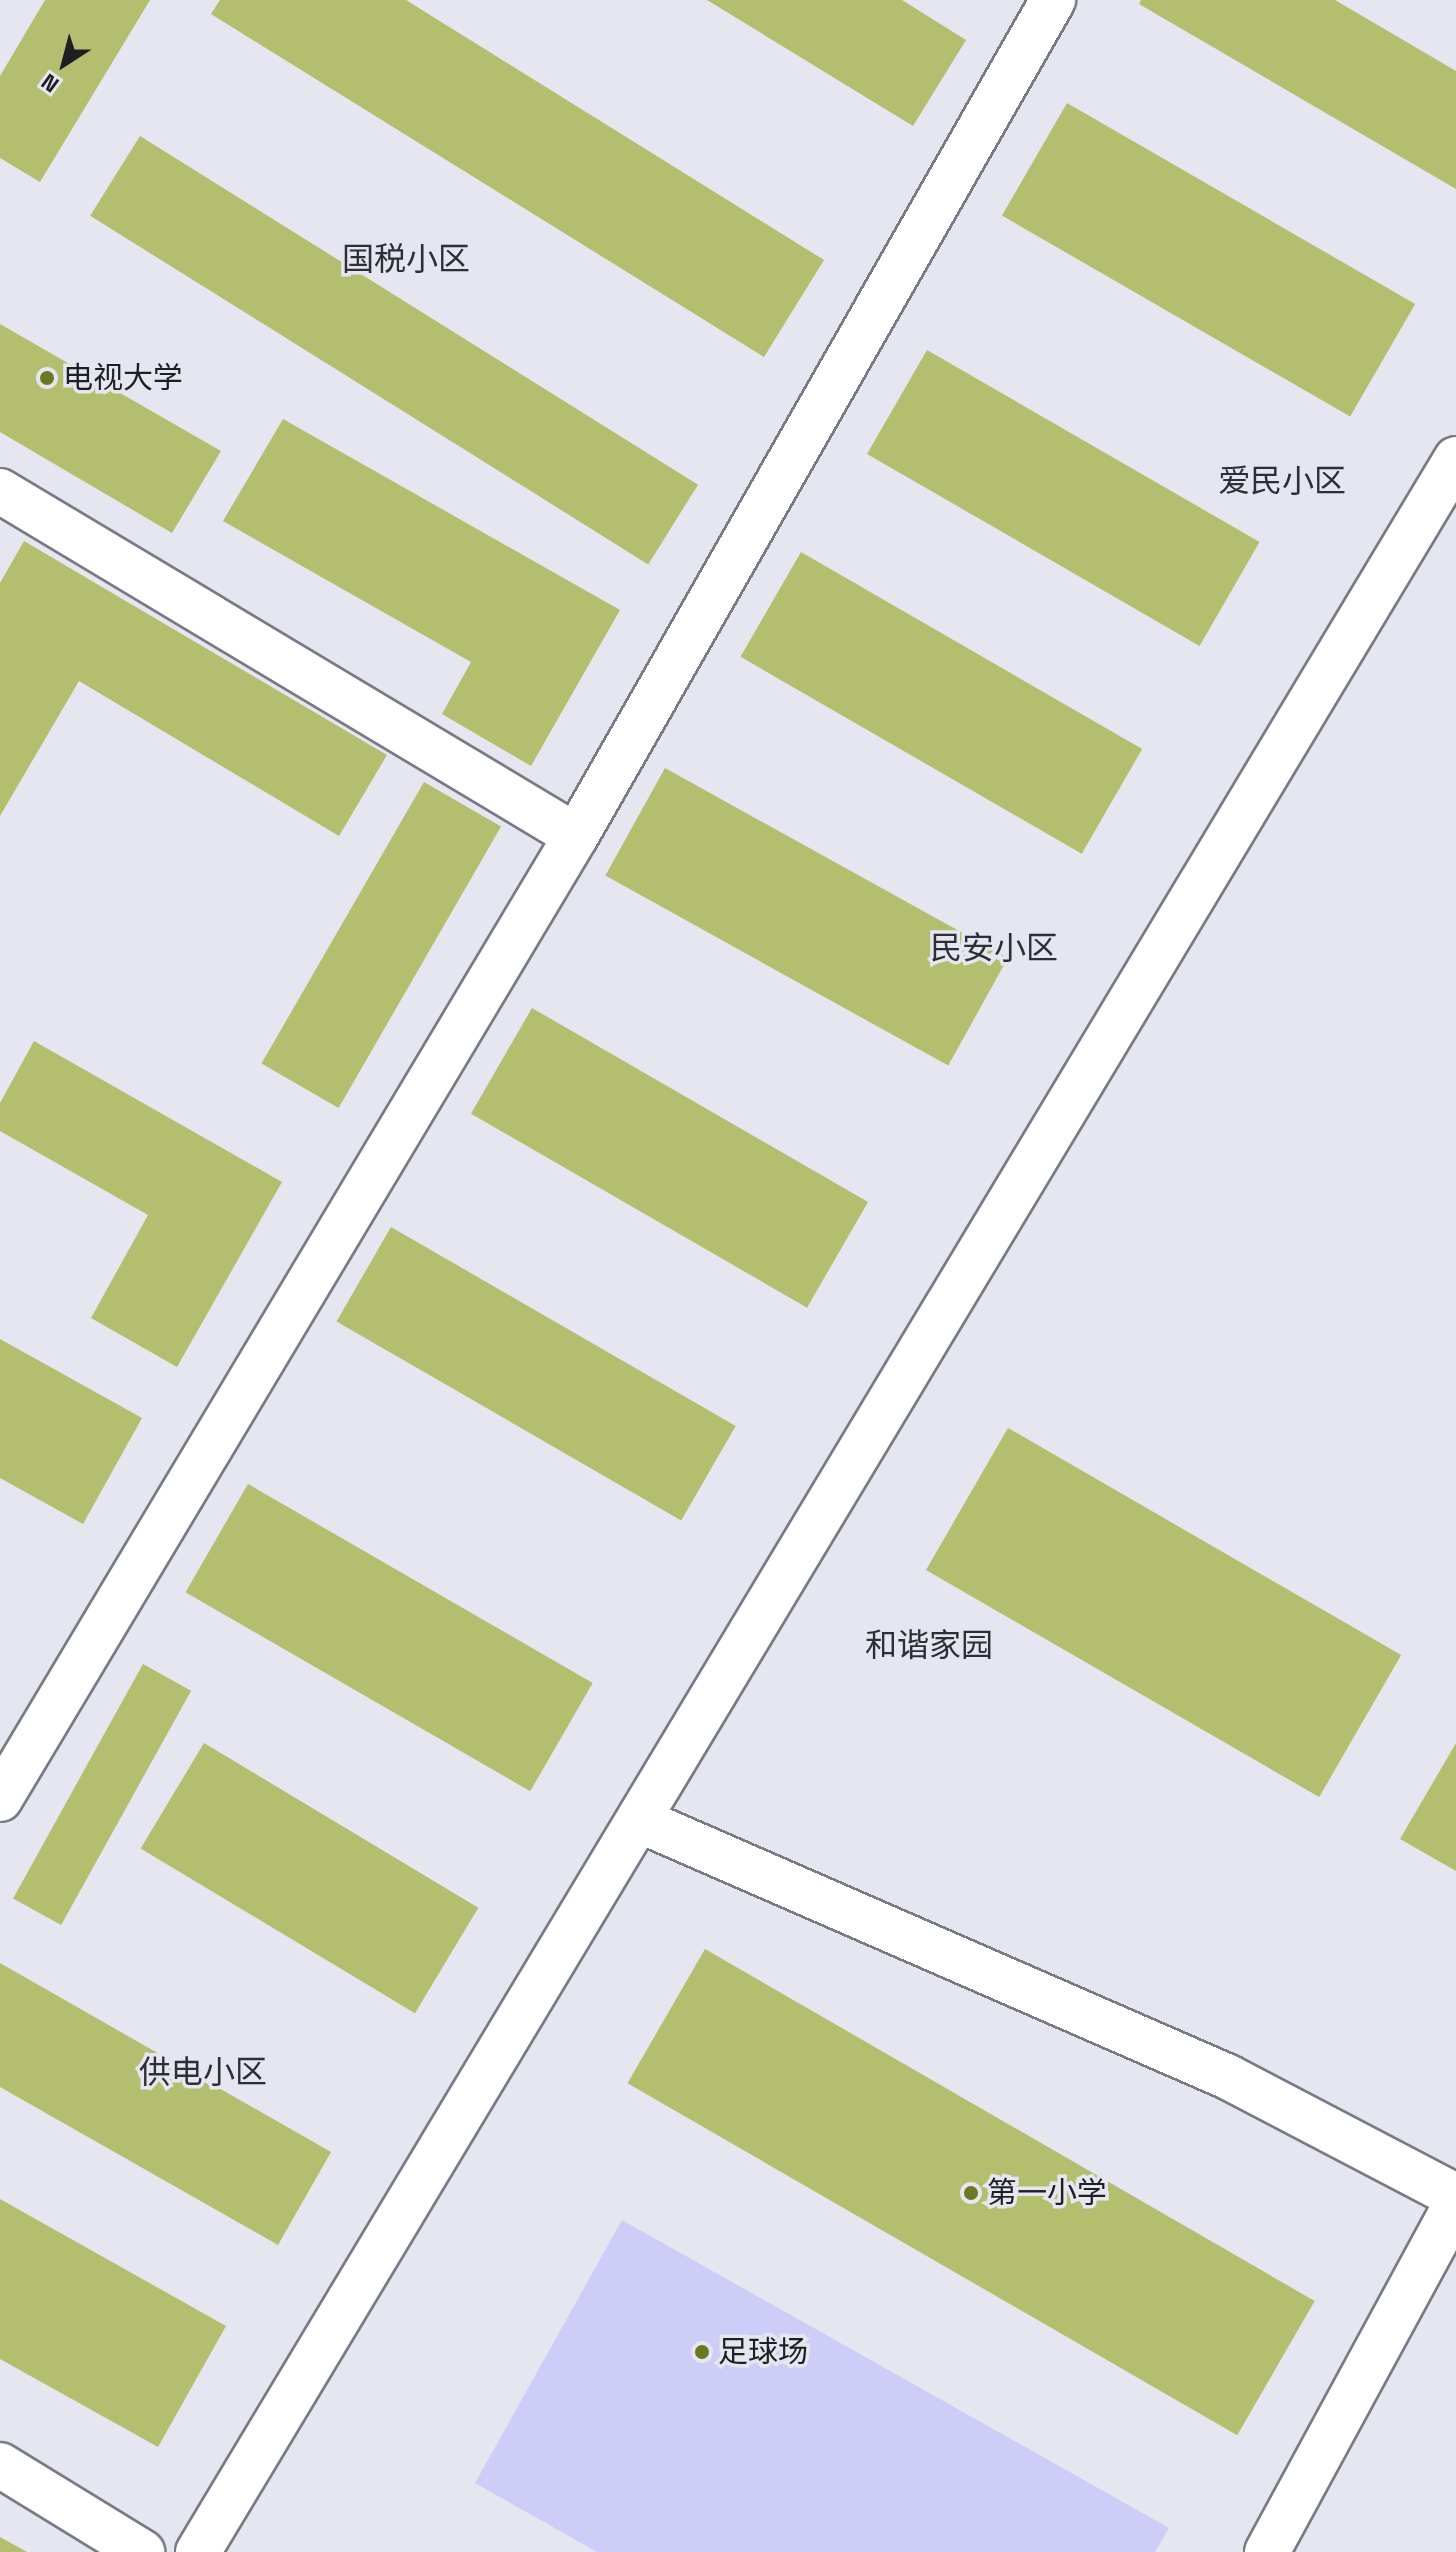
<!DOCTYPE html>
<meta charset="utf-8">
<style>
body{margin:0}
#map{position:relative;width:1456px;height:2552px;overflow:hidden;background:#e6e6f1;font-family:"Space Grotesk","Noto Sans SC",sans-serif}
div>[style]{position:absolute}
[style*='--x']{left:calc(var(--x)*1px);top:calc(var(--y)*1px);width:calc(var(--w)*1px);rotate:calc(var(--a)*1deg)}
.green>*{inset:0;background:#cdcdf7}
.building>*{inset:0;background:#b3be6e;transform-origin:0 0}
.roads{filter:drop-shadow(2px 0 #7a7a85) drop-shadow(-2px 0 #7a7a85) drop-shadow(0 2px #7a7a85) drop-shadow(0 -2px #7a7a85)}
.minor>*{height:44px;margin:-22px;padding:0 22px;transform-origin:22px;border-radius:22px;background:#fff}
.dots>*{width:22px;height:22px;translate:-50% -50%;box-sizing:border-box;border:4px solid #e6e6f1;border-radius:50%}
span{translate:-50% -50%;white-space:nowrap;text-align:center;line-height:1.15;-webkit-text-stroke:7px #e6e6f1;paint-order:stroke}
.poi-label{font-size:30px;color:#1e1f23}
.left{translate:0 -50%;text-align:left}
.neighbourhood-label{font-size:32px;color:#2e2e37}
.north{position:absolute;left:24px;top:24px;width:80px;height:80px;-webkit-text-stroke:6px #e6e6f1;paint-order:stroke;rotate:216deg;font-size:22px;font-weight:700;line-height:32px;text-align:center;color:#1e1f23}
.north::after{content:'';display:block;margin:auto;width:28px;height:36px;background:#1e1f23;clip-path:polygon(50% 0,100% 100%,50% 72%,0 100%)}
</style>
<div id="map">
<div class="green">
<div style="clip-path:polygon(622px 2220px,1169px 2528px,1155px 2552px,597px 2552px,475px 2483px)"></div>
</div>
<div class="building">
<div style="clip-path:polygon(45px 0,150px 0,40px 182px,0 158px,0 76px)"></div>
<div style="clip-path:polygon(220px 0,406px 0,824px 260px,764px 357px,211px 14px)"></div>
<div style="clip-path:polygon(707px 0,902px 0,966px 40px,913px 126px)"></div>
<div style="clip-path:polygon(1141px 0,1335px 0,1456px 71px,1456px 189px,1139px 4px)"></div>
<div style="left:1067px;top:103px;width:402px;height:130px;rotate:30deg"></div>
<div style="left:140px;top:136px;width:658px;height:94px;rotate:32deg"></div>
<div style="clip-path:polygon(0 324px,221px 451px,172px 533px,0 432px)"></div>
<div style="left:927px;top:350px;width:384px;height:120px;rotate:30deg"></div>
<div style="clip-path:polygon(283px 419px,620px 610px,531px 766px,442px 714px,471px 662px,223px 521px)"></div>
<div style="clip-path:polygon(24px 541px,387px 755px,339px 836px,79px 681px,0 816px,0 583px)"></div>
<div style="left:801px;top:552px;width:394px;height:121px;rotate:30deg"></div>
<div style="left:665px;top:768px;width:392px;height:123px;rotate:29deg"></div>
<div style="left:424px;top:782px;width:89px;height:325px;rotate:30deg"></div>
<div style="left:532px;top:1008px;width:388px;height:122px;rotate:30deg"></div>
<div style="clip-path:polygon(34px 1041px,282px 1182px,177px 1367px,91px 1318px,148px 1215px,0 1131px,0 1103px)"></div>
<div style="left:391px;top:1227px;width:398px;height:109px;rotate:30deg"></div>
<div style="clip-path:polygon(0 1339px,142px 1418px,83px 1524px,0 1478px)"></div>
<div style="left:1008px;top:1428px;width:454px;height:164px;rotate:30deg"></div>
<div style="left:248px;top:1484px;width:398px;height:125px;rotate:30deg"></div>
<div style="left:143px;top:1664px;width:55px;height:268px;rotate:29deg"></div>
<div style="left:204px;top:1743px;width:320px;height:123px;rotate:31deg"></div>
<div style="clip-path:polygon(1456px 1743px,1456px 1871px,1400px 1839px)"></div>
<div style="left:705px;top:1949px;width:704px;height:155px;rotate:30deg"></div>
<div style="clip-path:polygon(0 1963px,331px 2152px,278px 2245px,0 2087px)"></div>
<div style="clip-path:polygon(0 2199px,226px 2326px,158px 2447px,0 2359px)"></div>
<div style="clip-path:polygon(0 2537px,27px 2552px,0 2552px)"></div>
</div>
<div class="roads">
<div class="minor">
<div style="--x:0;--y:491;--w:671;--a:30.92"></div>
<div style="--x:0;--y:1799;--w:1122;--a:-59.12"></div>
<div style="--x:576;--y:836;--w:963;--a:-60.29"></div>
<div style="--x:639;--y:1820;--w:643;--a:23.57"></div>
<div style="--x:1228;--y:2077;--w:257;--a:27.6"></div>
<div style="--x:0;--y:2465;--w:167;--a:31.5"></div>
<div style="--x:198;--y:2552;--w:2442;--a:-58.99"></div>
<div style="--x:1267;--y:2552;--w:396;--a:-61.5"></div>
</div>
</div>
<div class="dots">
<div style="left:47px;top:378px;background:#6e7722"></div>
<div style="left:971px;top:2193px;background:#6e7722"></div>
<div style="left:702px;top:2352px;background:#6e7722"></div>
</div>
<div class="poi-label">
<span class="left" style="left:63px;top:378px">电视大学</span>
<span class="left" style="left:987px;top:2193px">第一小学</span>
<span class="left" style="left:718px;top:2352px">足球场</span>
</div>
<div class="neighbourhood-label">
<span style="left:406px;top:259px">国税小区</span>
<span style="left:1282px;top:481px">爱民小区</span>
<span style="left:994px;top:948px">民安小区</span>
<span style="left:929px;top:1645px">和谐家园</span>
<span style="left:203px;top:2072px">供电小区</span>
</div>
<div class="north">N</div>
</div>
